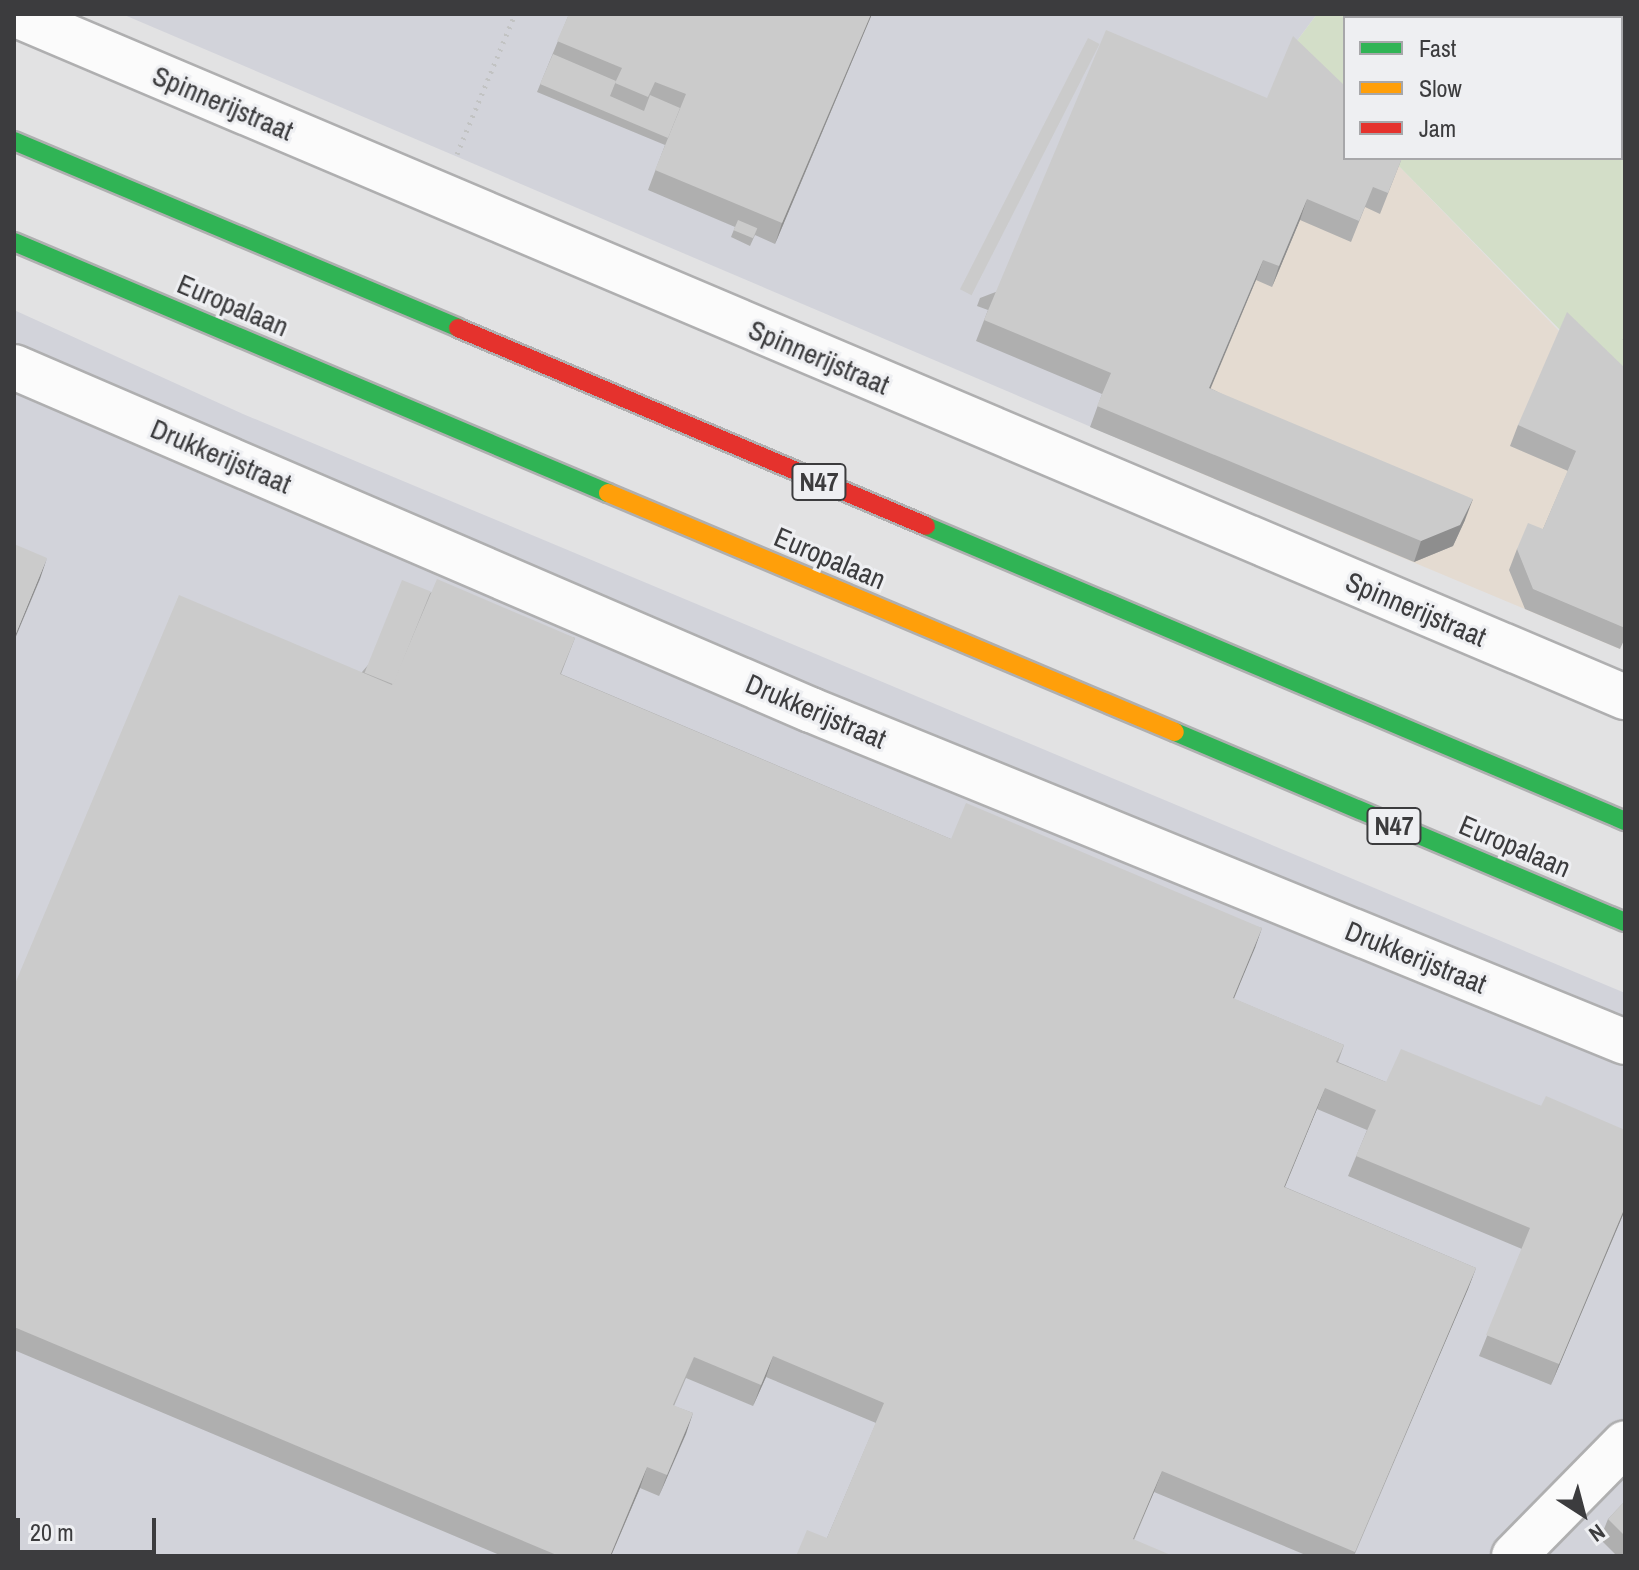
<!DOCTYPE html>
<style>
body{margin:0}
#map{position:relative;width:1639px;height:1570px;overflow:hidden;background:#e2e2e3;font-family:"Archivo Narrow",sans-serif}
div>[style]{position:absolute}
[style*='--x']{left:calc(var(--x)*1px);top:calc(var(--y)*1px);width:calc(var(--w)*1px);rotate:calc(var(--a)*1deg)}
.commercial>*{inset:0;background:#e4dbd1}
.built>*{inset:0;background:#d2d3da}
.green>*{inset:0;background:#d3dec8}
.path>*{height:5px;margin-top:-2.5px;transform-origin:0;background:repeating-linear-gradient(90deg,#c2c3c3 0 2px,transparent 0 8px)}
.roads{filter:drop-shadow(2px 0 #afafb0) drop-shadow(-2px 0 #afafb0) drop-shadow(0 2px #afafb0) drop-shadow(0 -2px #afafb0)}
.street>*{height:44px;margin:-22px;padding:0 22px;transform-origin:22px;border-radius:22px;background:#fbfbfb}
.fast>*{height:18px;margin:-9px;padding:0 9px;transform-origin:9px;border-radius:9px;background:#30b455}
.slow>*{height:18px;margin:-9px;padding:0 9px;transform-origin:9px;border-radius:9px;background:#ff9f0a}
.jam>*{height:18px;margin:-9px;padding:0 9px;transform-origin:9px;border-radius:9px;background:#e5322d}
.wall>*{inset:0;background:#afafaf}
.shaded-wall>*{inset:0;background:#8e8e8e}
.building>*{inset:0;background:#cbcbcb;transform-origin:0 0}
span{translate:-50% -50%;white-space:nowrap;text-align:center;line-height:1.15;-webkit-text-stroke:6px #eeeff2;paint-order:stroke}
.shield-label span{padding:2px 6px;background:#eeeff2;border:2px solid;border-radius:6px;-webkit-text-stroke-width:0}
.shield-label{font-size:26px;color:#3c3c3e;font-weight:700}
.street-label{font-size:28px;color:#3c3c3e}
.frame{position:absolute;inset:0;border:16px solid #3c3c3e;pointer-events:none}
.legend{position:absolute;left:1343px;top:16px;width:280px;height:144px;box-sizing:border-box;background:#eeeff2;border:2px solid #a7a7aa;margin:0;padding:10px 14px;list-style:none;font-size:24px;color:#3c3c3e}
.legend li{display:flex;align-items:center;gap:16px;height:40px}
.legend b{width:40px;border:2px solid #a7a7aa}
.north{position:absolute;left:1543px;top:1474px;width:80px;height:80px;-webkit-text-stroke:6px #eeeff2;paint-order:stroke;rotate:144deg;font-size:22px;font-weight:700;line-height:32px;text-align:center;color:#3c3c3e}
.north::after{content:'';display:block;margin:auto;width:28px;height:36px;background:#3c3c3e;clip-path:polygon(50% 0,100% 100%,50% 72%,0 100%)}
.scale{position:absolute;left:16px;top:1518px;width:140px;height:36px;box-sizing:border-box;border:4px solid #3c3c3e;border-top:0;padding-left:10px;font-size:24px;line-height:28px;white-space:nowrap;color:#3c3c3e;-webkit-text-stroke:6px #eeeff2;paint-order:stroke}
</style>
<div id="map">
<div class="commercial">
<div style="clip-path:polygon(1285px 57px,1345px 158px,1391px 158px,1560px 332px,1620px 649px,1124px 441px)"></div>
</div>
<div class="built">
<div style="clip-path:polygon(122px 14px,1317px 14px,1285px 57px,1124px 441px)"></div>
<div style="clip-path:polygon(14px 310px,243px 414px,1625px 993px,1625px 1556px,14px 1556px)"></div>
</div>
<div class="green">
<div style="clip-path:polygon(1317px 14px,1625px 14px,1625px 396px,1391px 158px,1621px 158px,1621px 18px,1345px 18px,1345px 114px,1285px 57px)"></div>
</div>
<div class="path">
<div style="--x:457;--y:154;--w:152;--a:-67.5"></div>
<div style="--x:1624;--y:341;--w:1;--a:-45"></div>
</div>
<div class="roads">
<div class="street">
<div style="--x:14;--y:14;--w:1750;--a:22.98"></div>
<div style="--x:14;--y:367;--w:868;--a:23.29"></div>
<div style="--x:811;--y:710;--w:879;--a:22.19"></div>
<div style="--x:1514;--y:1556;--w:158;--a:-45.5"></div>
</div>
<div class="fast">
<div style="--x:14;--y:141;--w:482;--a:22.8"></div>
<div style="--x:14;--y:242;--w:645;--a:22.91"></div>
<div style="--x:926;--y:526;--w:759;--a:22.88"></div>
<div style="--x:1175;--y:732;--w:488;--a:22.9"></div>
</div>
<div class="slow">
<div style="--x:608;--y:493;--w:615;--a:22.86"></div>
</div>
<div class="jam">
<div style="--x:458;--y:328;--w:508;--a:22.93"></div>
</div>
</div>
<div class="wall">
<div style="clip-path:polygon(569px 14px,872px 14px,775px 244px,755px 235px,750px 246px,731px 237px,735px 227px,648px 190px,665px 145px,537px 92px)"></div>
<div style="clip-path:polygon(1345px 158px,1402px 158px,1380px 214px,1365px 207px,1351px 242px,1300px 220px,1272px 287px,1256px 280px,1210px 388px,1465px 520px,1453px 546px,1414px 562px,1090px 427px,1102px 394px,976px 341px,988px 310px,977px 306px,980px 298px)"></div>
<div style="clip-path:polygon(1625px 368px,1625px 638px,1620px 649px,1525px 609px,1509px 570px,1517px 549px,1543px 529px,1568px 471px,1510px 446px,1518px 425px)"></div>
<div style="clip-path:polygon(431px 592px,575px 638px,561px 674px,951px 839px,1262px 928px,1234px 999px,1344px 1045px,1338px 1062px,1386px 1082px,1541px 1106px,1625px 1130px,1625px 1210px,1551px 1385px,1479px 1356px,1522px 1249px,1348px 1176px,1367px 1130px,1317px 1109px,1285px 1187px,1476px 1268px,1468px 1289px,1354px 1556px,1308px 1556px,1154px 1492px,1134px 1540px,827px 1538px,876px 1423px,766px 1377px,753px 1406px,686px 1378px,674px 1406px,693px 1413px,659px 1496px,640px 1488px,611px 1556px,502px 1556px,14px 1350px,14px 986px,362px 672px)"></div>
<div style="clip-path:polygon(1625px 1501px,1625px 1556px,1617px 1556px,1600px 1539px,1608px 1519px)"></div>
</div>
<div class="shaded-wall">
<div style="clip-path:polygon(871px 14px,872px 14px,775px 244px,782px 223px)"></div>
<div style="clip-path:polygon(1307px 199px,1300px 220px,1272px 287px,1279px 266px)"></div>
<div style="clip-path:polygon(1263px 260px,1256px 280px,1202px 409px,1209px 388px)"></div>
<div style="clip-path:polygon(1473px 499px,1465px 520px,1453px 546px,1414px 562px,1421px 541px)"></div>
<div style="clip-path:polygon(47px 558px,40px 579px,14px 641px,14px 638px)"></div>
<div style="clip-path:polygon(1262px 928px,1255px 948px,1225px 1019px,1233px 998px)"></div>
<div style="clip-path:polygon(1325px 1088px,1317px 1109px,1276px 1208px,1284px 1187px)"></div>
<div style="clip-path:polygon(1625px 1207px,1625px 1210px,1551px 1385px,1559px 1364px)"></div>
<div style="clip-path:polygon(1476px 1268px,1468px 1289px,1353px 1556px)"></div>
<div style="clip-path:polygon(773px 1356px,766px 1377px,753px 1406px,761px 1385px)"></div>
<div style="clip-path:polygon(693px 1413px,686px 1434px,659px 1496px,667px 1475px)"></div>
<div style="clip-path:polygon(647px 1467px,640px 1488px,611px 1556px,610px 1556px)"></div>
<div style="clip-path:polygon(1162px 1471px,1154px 1492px,1126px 1556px,1133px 1539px)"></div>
</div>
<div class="building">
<div style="clip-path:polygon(569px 14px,871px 14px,782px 223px,655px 170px,686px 94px,655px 82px,648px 97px,615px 83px,622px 68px,557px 41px)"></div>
<div style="clip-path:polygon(1106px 30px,1267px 98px,1293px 36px,1345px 86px,1345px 158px,1402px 158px,1388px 193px,1373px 187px,1359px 221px,1307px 199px,1279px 266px,1263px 260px,1209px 388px,1473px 499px,1460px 525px,1421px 541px,1097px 406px,1111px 373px,984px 320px)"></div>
<div style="left:1088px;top:38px;width:13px;height:282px;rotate:27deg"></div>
<div style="clip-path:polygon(553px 54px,616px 81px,610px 96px,644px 111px,650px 95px,680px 108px,668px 138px,540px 84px)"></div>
<div style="left:738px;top:220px;width:21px;height:11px;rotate:23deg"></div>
<div style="clip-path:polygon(1567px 312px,1625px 368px,1625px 628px,1533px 589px,1517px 549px,1528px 523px,1543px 529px,1576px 451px,1518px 425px)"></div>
<div style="clip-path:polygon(14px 544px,47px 558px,14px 638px)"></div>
<div style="clip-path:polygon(437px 579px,575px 638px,560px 674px,951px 839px,966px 803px,1262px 928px,1233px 998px,1344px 1045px,1336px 1062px,1386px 1082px,1401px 1049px,1541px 1106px,1546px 1096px,1625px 1130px,1625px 1207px,1559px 1364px,1486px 1335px,1530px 1228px,1356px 1156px,1376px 1110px,1325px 1088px,1284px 1187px,1476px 1268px,1355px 1552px,1162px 1471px,1133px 1539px,1173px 1556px,796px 1556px,807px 1530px,827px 1538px,884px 1403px,773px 1356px,761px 1385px,694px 1357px,673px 1405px,693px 1413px,667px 1475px,647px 1467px,610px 1556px,559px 1556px,14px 1327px,14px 986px,179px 595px,392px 685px)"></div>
<div style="left:402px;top:580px;width:31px;height:100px;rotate:22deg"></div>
<div style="clip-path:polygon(1625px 1501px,1625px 1536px,1608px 1519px)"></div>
</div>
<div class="shield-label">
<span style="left:819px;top:482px">N47</span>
<span style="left:1394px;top:826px">N47</span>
</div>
<div class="street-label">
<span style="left:223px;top:103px;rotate:23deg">Spinnerijstraat</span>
<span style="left:233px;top:305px;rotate:23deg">Europalaan</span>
<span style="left:819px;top:357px;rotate:23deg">Spinnerijstraat</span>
<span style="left:221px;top:456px;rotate:23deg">Drukkerijstraat</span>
<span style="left:830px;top:558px;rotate:23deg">Europalaan</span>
<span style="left:1416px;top:609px;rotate:23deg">Spinnerijstraat</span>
<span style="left:816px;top:711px;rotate:23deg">Drukkerijstraat</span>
<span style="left:1515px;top:846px;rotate:23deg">Europalaan</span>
<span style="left:1416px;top:957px;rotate:22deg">Drukkerijstraat</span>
</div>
<div class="frame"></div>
<ul class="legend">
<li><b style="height:10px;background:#30b455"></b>Fast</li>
<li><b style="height:10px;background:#ff9f0a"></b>Slow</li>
<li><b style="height:10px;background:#e5322d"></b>Jam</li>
</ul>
<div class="north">N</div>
<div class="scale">20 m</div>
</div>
